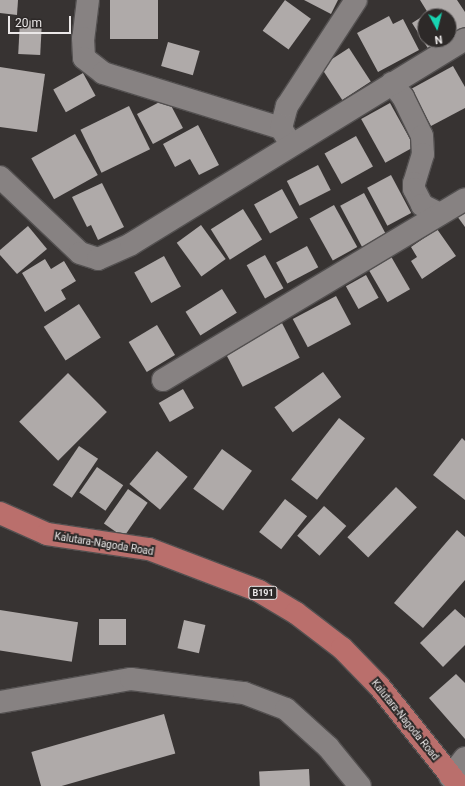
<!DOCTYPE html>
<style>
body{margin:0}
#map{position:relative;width:465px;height:786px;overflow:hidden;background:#373332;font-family:Roboto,sans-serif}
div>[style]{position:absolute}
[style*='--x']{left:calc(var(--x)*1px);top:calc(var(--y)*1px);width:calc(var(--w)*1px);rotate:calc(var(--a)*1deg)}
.building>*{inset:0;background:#afaaa9;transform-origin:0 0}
.roads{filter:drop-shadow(1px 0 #535050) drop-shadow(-1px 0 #535050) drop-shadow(0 1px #535050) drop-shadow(0 -1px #535050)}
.minor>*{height:22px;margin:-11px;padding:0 11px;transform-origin:11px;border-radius:11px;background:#878282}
.major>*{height:22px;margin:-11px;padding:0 11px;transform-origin:11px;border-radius:11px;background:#ba6f6c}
span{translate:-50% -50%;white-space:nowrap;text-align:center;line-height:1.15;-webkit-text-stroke:4px #2d2928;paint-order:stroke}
.shield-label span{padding:1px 3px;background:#2d2928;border:1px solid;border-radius:3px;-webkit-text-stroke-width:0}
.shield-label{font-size:9px;color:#ebe8e8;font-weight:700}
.street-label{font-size:10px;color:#ebe8e8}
.north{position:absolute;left:417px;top:8px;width:40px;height:40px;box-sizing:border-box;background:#2d2928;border:1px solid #797575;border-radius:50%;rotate:173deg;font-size:11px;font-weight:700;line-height:16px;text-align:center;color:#ebe8e8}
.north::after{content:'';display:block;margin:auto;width:14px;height:18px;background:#18d5b2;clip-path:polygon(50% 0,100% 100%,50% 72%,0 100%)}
.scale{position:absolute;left:8px;top:16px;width:63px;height:18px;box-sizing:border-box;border:2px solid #ebe8e8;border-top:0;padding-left:5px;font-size:12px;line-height:14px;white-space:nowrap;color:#ebe8e8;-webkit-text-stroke:3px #2d2928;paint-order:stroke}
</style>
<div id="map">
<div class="building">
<div style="clip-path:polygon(0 0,18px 0,17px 15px,0 13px)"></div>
<div style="left:110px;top:0;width:48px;height:39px"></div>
<div style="left:285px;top:0;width:32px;height:38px;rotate:36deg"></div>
<div style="clip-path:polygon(304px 0,338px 0,331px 14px)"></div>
<div style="clip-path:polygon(420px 0,457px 0,465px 12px,465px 27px,449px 37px,449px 16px,425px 16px,425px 40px,444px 40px,429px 50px,412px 23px,428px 13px)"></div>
<div style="clip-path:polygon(389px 16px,393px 24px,403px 19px,419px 50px,378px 72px,357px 33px)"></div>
<div style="left:20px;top:20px;width:22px;height:34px;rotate:3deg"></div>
<div style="left:168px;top:42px;width:33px;height:25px;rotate:16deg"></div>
<div style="left:349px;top:48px;width:40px;height:34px;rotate:57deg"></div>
<div style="clip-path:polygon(453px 66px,465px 87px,465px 108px,431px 126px,411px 89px)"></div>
<div style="clip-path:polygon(0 67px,45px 74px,37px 132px,0 127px)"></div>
<div style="left:83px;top:73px;width:26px;height:34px;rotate:61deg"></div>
<div style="left:167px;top:98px;width:34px;height:34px;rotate:62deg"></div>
<div style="left:390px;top:103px;width:50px;height:33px;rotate:61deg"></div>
<div style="left:129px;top:106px;width:48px;height:54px;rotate:64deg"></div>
<div style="clip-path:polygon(198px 125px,219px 165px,199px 175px,190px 159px,175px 167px,163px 144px)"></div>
<div style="left:75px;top:134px;width:47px;height:50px;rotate:61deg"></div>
<div style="left:356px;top:136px;width:35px;height:36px;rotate:61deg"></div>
<div style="left:318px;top:165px;width:28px;height:35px;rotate:63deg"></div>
<div style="left:391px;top:175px;width:43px;height:27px;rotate:62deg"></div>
<div style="clip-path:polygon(102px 183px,124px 227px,98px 240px,91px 225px,87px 227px,72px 197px)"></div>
<div style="left:282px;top:189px;width:33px;height:32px;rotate:61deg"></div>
<div style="left:364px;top:193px;width:47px;height:27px;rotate:62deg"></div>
<div style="left:334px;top:205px;width:48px;height:28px;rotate:61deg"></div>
<div style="left:243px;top:209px;width:36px;height:38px;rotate:58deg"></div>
<div style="clip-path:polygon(465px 211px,465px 227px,457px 216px)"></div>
<div style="left:201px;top:225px;width:42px;height:30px;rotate:54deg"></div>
<div style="clip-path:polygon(28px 226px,47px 249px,17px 274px,0 255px,0 250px)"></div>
<div style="clip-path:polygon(437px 229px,456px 256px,422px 279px,411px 261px,417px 257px,411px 247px)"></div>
<div style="left:307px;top:246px;width:24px;height:35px;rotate:62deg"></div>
<div style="left:389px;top:253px;width:42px;height:26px;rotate:60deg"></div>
<div style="left:265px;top:255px;width:38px;height:21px;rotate:61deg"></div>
<div style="left:164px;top:256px;width:35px;height:34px;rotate:61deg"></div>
<div style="clip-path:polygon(45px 259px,51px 269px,64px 261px,76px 281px,61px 290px,66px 299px,45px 312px,22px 273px)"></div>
<div style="left:366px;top:275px;width:26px;height:23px;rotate:61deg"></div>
<div style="left:222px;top:289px;width:28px;height:43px;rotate:58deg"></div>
<div style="left:336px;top:296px;width:32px;height:49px;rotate:62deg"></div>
<div style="left:79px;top:304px;width:40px;height:42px;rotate:57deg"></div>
<div style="left:282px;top:323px;width:39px;height:64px;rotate:63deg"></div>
<div style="left:157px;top:325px;width:35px;height:33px;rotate:59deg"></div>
<div style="left:323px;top:372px;width:31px;height:60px;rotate:54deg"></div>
<div style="left:68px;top:373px;width:55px;height:69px;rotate:45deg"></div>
<div style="left:183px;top:389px;width:22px;height:28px;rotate:60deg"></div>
<div style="left:339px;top:418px;width:33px;height:78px;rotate:38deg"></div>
<div style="clip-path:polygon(462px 438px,465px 441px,465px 500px,433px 475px)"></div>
<div style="left:79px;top:446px;width:23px;height:47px;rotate:34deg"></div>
<div style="left:222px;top:449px;width:37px;height:49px;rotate:36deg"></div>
<div style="left:157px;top:451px;width:40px;height:43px;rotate:40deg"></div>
<div style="left:97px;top:467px;width:32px;height:31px;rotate:35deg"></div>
<div style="left:396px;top:487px;width:29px;height:70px;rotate:44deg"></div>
<div style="left:128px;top:489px;width:24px;height:42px;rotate:35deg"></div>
<div style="left:285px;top:499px;width:28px;height:42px;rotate:38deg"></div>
<div style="left:324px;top:506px;width:30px;height:40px;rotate:42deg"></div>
<div style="clip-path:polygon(457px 530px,465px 537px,465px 580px,423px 628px,394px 603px)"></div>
<div style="clip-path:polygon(455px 609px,465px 618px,465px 645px,443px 667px,420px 643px)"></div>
<div style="left:0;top:610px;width:79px;height:40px;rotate:9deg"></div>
<div style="left:99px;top:619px;width:27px;height:26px"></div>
<div style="left:184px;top:620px;width:22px;height:29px;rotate:13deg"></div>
<div style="clip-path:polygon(456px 674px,465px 683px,465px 739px,429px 698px)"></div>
<div style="left:164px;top:714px;width:41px;height:138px;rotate:74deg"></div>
<div style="left:309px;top:769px;width:17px;height:50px;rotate:87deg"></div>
</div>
<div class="roads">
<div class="minor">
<div style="--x:88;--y:0;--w:38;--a:97"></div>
<div style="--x:83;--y:38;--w:20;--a:87"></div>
<div style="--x:84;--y:58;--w:24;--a:38"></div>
<div style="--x:103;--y:73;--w:186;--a:17.2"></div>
<div style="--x:392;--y:83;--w:18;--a:52"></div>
<div style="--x:403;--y:97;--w:43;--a:64"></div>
<div style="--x:422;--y:136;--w:18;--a:87"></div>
<div style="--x:423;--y:154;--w:30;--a:107"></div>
<div style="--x:414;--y:183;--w:6;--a:90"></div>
<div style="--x:414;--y:189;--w:18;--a:63"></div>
<div style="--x:422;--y:205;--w:20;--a:27"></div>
<div style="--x:289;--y:141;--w:15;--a:-122"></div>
<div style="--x:281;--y:128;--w:23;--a:-75"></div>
<div style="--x:287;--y:106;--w:126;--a:-56.9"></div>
<div style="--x:0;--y:177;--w:110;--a:43.5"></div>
<div style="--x:80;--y:253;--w:19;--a:18"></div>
<div style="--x:98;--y:259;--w:36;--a:-24"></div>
<div style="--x:131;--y:244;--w:392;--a:-31.5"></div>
<div style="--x:163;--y:380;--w:352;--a:-30.9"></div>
<div style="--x:0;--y:702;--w:133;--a:-10"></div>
<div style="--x:131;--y:679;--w:114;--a:7.1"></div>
<div style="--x:244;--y:693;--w:45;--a:20.9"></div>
<div style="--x:286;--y:709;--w:57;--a:42.1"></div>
<div style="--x:328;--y:747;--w:50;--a:50.6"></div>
<div style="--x:450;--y:777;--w:24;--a:-52"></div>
</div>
<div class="major">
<div style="--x:0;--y:513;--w:51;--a:24.1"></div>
<div style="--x:47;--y:534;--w:103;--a:8.4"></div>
<div style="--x:149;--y:549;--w:118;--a:20.9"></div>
<div style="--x:259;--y:591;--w:43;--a:30.7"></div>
<div style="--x:296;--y:613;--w:58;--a:37.3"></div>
<div style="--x:342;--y:648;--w:53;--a:45.8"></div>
<div style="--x:379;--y:686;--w:128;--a:51.3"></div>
</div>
</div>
<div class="shield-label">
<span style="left:263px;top:593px">B191</span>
</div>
<div class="street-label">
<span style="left:104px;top:544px;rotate:9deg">Kalutara-Nagoda Road</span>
<span style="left:405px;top:720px;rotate:51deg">Kalutara-Nagoda Road</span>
</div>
<div class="north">N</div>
<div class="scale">20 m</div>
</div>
